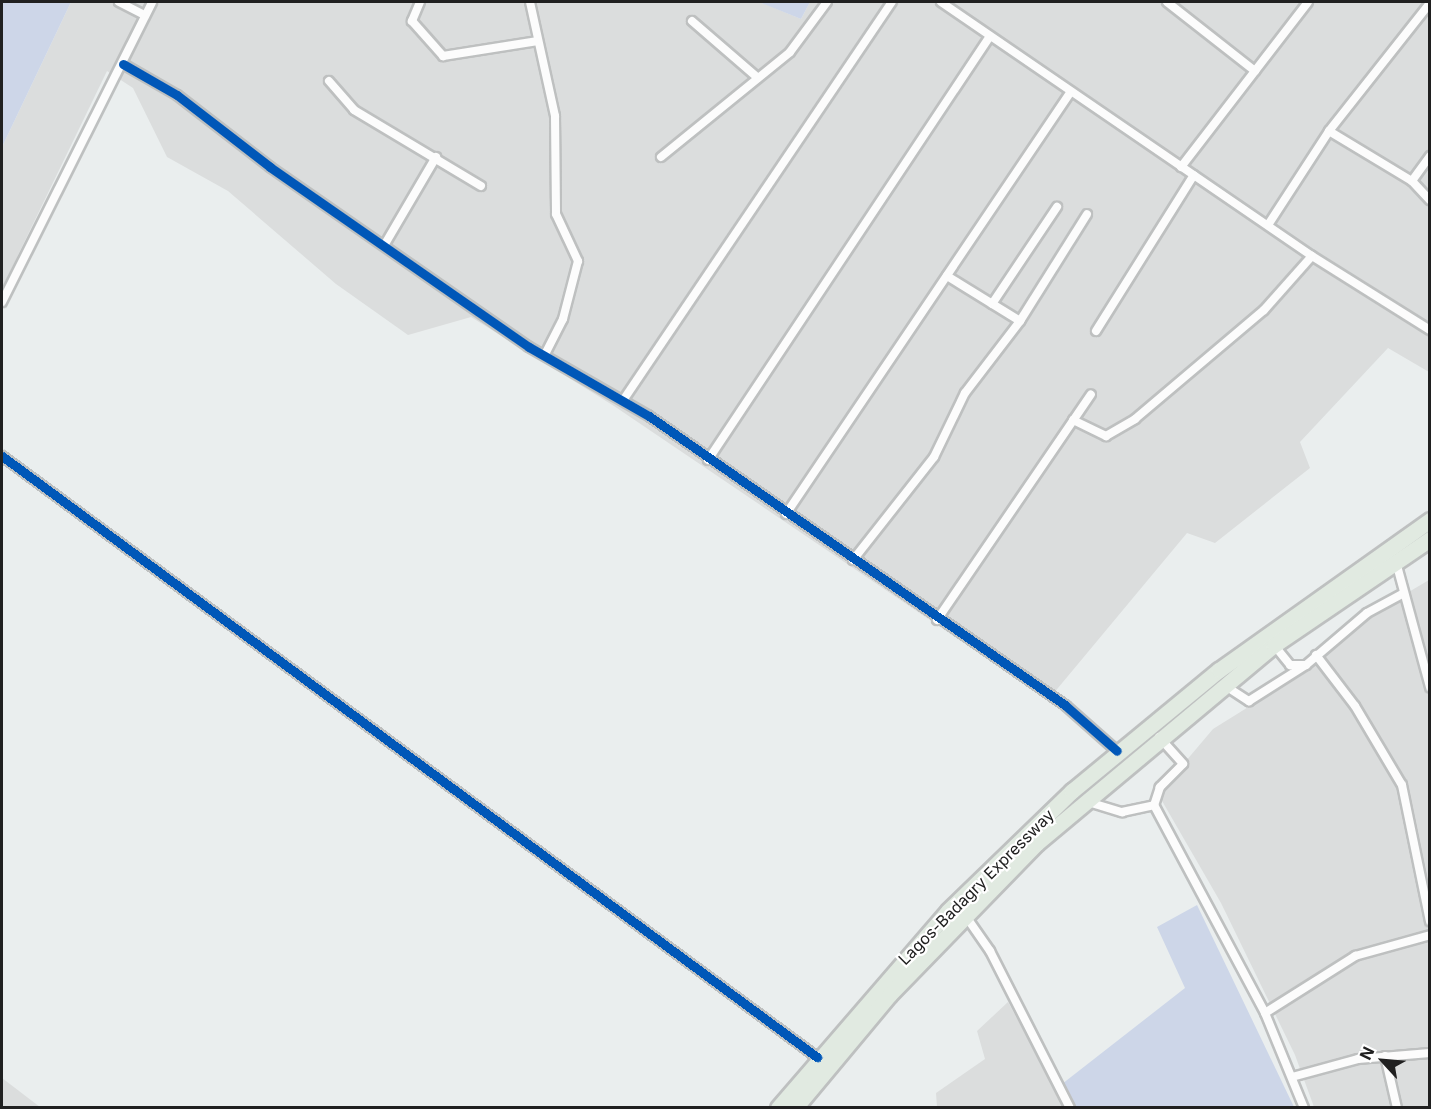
<!DOCTYPE html>
<style>
body{margin:0}
#map{position:relative;width:1431px;height:1109px;overflow:hidden;background:#eaeeee;font-family:Inter,sans-serif}
div>[style]{position:absolute}
[style*='--x']{left:calc(var(--x)*1px);top:calc(var(--y)*1px);width:calc(var(--w)*1px);rotate:calc(var(--a)*1deg)}
.residential>*{inset:0;background:#dbdddd}
.grass>*{inset:0;background:#cdd6e8}
.roads{filter:drop-shadow(2px 0 #bec0c0) drop-shadow(-2px 0 #bec0c0) drop-shadow(0 2px #bec0c0) drop-shadow(0 -2px #bec0c0)}
.street>*{height:8px;margin:-4px;padding:0 4px;transform-origin:4px;border-radius:4px;background:#fcfcfc}
.highway>*{height:15px;margin:-7.5px;padding:0 7.5px;transform-origin:7.5px;border-radius:7.5px;background:#e1eae1}
.cycleway>*{height:9px;margin:-4.5px;padding:0 4.5px;transform-origin:4.5px;border-radius:4.5px;background:#0057b8}
span{translate:-50% -50%;white-space:nowrap;text-align:center;line-height:1.15;-webkit-text-stroke:4.5px #fff;paint-order:stroke}
.street-label{font-size:16px;color:#202020}
.frame{position:absolute;inset:0;border:3px solid #202020;pointer-events:none}
.north{position:absolute;left:1353px;top:1031px;width:60px;height:60px;-webkit-text-stroke:4px #fff;paint-order:stroke;rotate:296deg;font-size:16px;font-weight:700;line-height:24px;text-align:center;color:#202020}
.north::after{content:'';display:block;margin:auto;width:21px;height:27px;background:#202020;clip-path:polygon(50% 0,100% 100%,50% 72%,0 100%)}
</style>
<div id="map">
<div class="residential">
<div style="clip-path:polygon(71px 2px,760px 2px,801px 19px,810px 2px,1429px 2px,1429px 372px,1388px 348px,1300px 442px,1310px 468px,1215px 543px,1187px 533px,1048px 700px,614px 406px,471px 317px,408px 335px,336px 284px,228px 191px,167px 157px,133px 88px,107px 71px,2px 288px,2px 147px)"></div>
<div style="clip-path:polygon(1429px 580px,1429px 1107px,1314px 1107px,1295px 1055px,1221px 903px,1158px 794px,1213px 729px,1277px 689px,1368px 616px)"></div>
<div style="clip-path:polygon(1008px 1002px,1065px 1107px,937px 1107px,936px 1093px,985px 1059px,977px 1031px)"></div>
<div style="clip-path:polygon(2px 1078px,40px 1107px,2px 1107px)"></div>
</div>
<div class="grass">
<div style="clip-path:polygon(2px 2px,71px 2px,2px 147px)"></div>
<div style="clip-path:polygon(759px 2px,810px 2px,801px 19px)"></div>
<div style="clip-path:polygon(1197px 905px,1294px 1107px,1076px 1107px,1062px 1084px,1185px 988px,1157px 927px)"></div>
</div>
<div class="roads">
<div class="street">
<div style="--x:119;--y:2;--w:28;--a:27"></div>
<div style="--x:420;--y:2;--w:21;--a:113"></div>
<div style="--x:412;--y:21;--w:47;--a:48.5"></div>
<div style="--x:443;--y:56;--w:96;--a:-9"></div>
<div style="--x:530;--y:2;--w:117;--a:77.6"></div>
<div style="--x:555;--y:116;--w:98;--a:89.4"></div>
<div style="--x:556;--y:214;--w:52;--a:64.9"></div>
<div style="--x:578;--y:261;--w:60;--a:104.5"></div>
<div style="--x:563;--y:319;--w:39;--a:117"></div>
<div style="--x:941;--y:2;--w:450;--a:34.4"></div>
<div style="--x:1312;--y:256;--w:139;--a:32.1"></div>
<div style="--x:1167;--y:2;--w:112;--a:38.1"></div>
<div style="--x:692;--y:21;--w:87;--a:40.8"></div>
<div style="--x:123;--y:64;--w:62;--a:29.9"></div>
<div style="--x:177;--y:95;--w:118;--a:37.7"></div>
<div style="--x:270;--y:167;--w:315;--a:34.8"></div>
<div style="--x:529;--y:347;--w:138;--a:29.9"></div>
<div style="--x:649;--y:416;--w:507;--a:34.79"></div>
<div style="--x:1065;--y:705;--w:69;--a:41.5"></div>
<div style="--x:329;--y:81;--w:38;--a:49"></div>
<div style="--x:354;--y:110;--w:148;--a:30.9"></div>
<div style="--x:1329;--y:131;--w:97;--a:31.1"></div>
<div style="--x:1430;--y:156;--w:31;--a:126"></div>
<div style="--x:1412;--y:181;--w:26;--a:47"></div>
<div style="--x:661;--y:157;--w:166;--a:-39.1"></div>
<div style="--x:790;--y:52;--w:62;--a:-53.5"></div>
<div style="--x:1181;--y:167;--w:208;--a:-52.4"></div>
<div style="--x:1268;--y:225;--w:112;--a:-57"></div>
<div style="--x:1329;--y:131;--w:163;--a:-51.7"></div>
<div style="--x:385;--y:244;--w:101;--a:-59.6"></div>
<div style="--x:2;--y:302;--w:335;--a:-63.4"></div>
<div style="--x:992;--y:304;--w:117;--a:-56.2"></div>
<div style="--x:1020;--y:321;--w:126;--a:-57.9"></div>
<div style="--x:1096;--y:331;--w:184;--a:-57.9"></div>
<div style="--x:624;--y:399;--w:479;--a:-56"></div>
<div style="--x:1073;--y:420;--w:37;--a:26"></div>
<div style="--x:1106;--y:436;--w:34;--a:-30"></div>
<div style="--x:1135;--y:419;--w:169;--a:-40.2"></div>
<div style="--x:1264;--y:310;--w:72;--a:-48.4"></div>
<div style="--x:2;--y:456;--w:1013;--a:36.41"></div>
<div style="--x:708;--y:460;--w:509;--a:-56.37"></div>
<div style="--x:786;--y:514;--w:508;--a:-56"></div>
<div style="--x:853;--y:560;--w:131;--a:-51.8"></div>
<div style="--x:934;--y:457;--w:71;--a:-64.2"></div>
<div style="--x:965;--y:393;--w:91;--a:-52.6"></div>
<div style="--x:1020;--y:321;--w:86;--a:-148.3"></div>
<div style="--x:1396;--y:562;--w:130;--a:74.8"></div>
<div style="--x:937;--y:620;--w:273;--a:-55.7"></div>
<div style="--x:1274;--y:645;--w:26;--a:51"></div>
<div style="--x:1290;--y:665;--w:16;--a:0"></div>
<div style="--x:1306;--y:665;--w:80;--a:-40.4"></div>
<div style="--x:1367;--y:613;--w:42;--a:-28.4"></div>
<div style="--x:1316;--y:655;--w:64;--a:52.6"></div>
<div style="--x:1355;--y:706;--w:92;--a:59.3"></div>
<div style="--x:1402;--y:785;--w:139;--a:78.4"></div>
<div style="--x:1224;--y:685;--w:30;--a:33"></div>
<div style="--x:1249;--y:701;--w:67;--a:-32.3"></div>
<div style="--x:1159;--y:737;--w:36;--a:48"></div>
<div style="--x:1183;--y:764;--w:33;--a:135"></div>
<div style="--x:1160;--y:787;--w:19;--a:108"></div>
<div style="--x:1154;--y:805;--w:236;--a:61.9"></div>
<div style="--x:1265;--y:1013;--w:103;--a:67.7"></div>
<div style="--x:1085;--y:801;--w:39;--a:17"></div>
<div style="--x:1122;--y:812;--w:33;--a:-12"></div>
<div style="--x:965;--y:915;--w:44;--a:55.2"></div>
<div style="--x:990;--y:951;--w:176;--a:63"></div>
<div style="--x:1265;--y:1013;--w:107;--a:-32.3"></div>
<div style="--x:1355;--y:956;--w:78;--a:-15.6"></div>
<div style="--x:1385;--y:1056;--w:53;--a:77"></div>
<div style="--x:1292;--y:1077;--w:68;--a:-15.3"></div>
<div style="--x:1358;--y:1059;--w:72;--a:-4.8"></div>
</div>
<div class="highway">
<div style="--x:778;--y:1108;--w:260;--a:-49.2"></div>
<div style="--x:948;--y:911;--w:173;--a:-44.1"></div>
<div style="--x:1072;--y:791;--w:190;--a:-39.5"></div>
<div style="--x:1219;--y:670;--w:259;--a:-35.4"></div>
<div style="--x:795;--y:1108;--w:147;--a:-50.2"></div>
<div style="--x:889;--y:995;--w:212;--a:-45.8"></div>
<div style="--x:1037;--y:843;--w:309;--a:-39.9"></div>
<div style="--x:1274;--y:645;--w:189;--a:-34.2"></div>
</div>
</div>
<div class="cycleway">
<div style="--x:123;--y:64;--w:62;--a:29.9"></div>
<div style="--x:177;--y:95;--w:118;--a:37.7"></div>
<div style="--x:270;--y:167;--w:315;--a:34.8"></div>
<div style="--x:529;--y:347;--w:138;--a:29.9"></div>
<div style="--x:649;--y:416;--w:507;--a:34.79"></div>
<div style="--x:1065;--y:705;--w:69;--a:41.5"></div>
<div style="--x:2;--y:456;--w:1013;--a:36.41"></div>
</div>
<div class="street-label">
<span style="left:976px;top:887px;rotate:-45deg">Lagos-Badagry Expressway</span>
</div>
<div class="frame"></div>
<div class="north">N</div>
</div>
